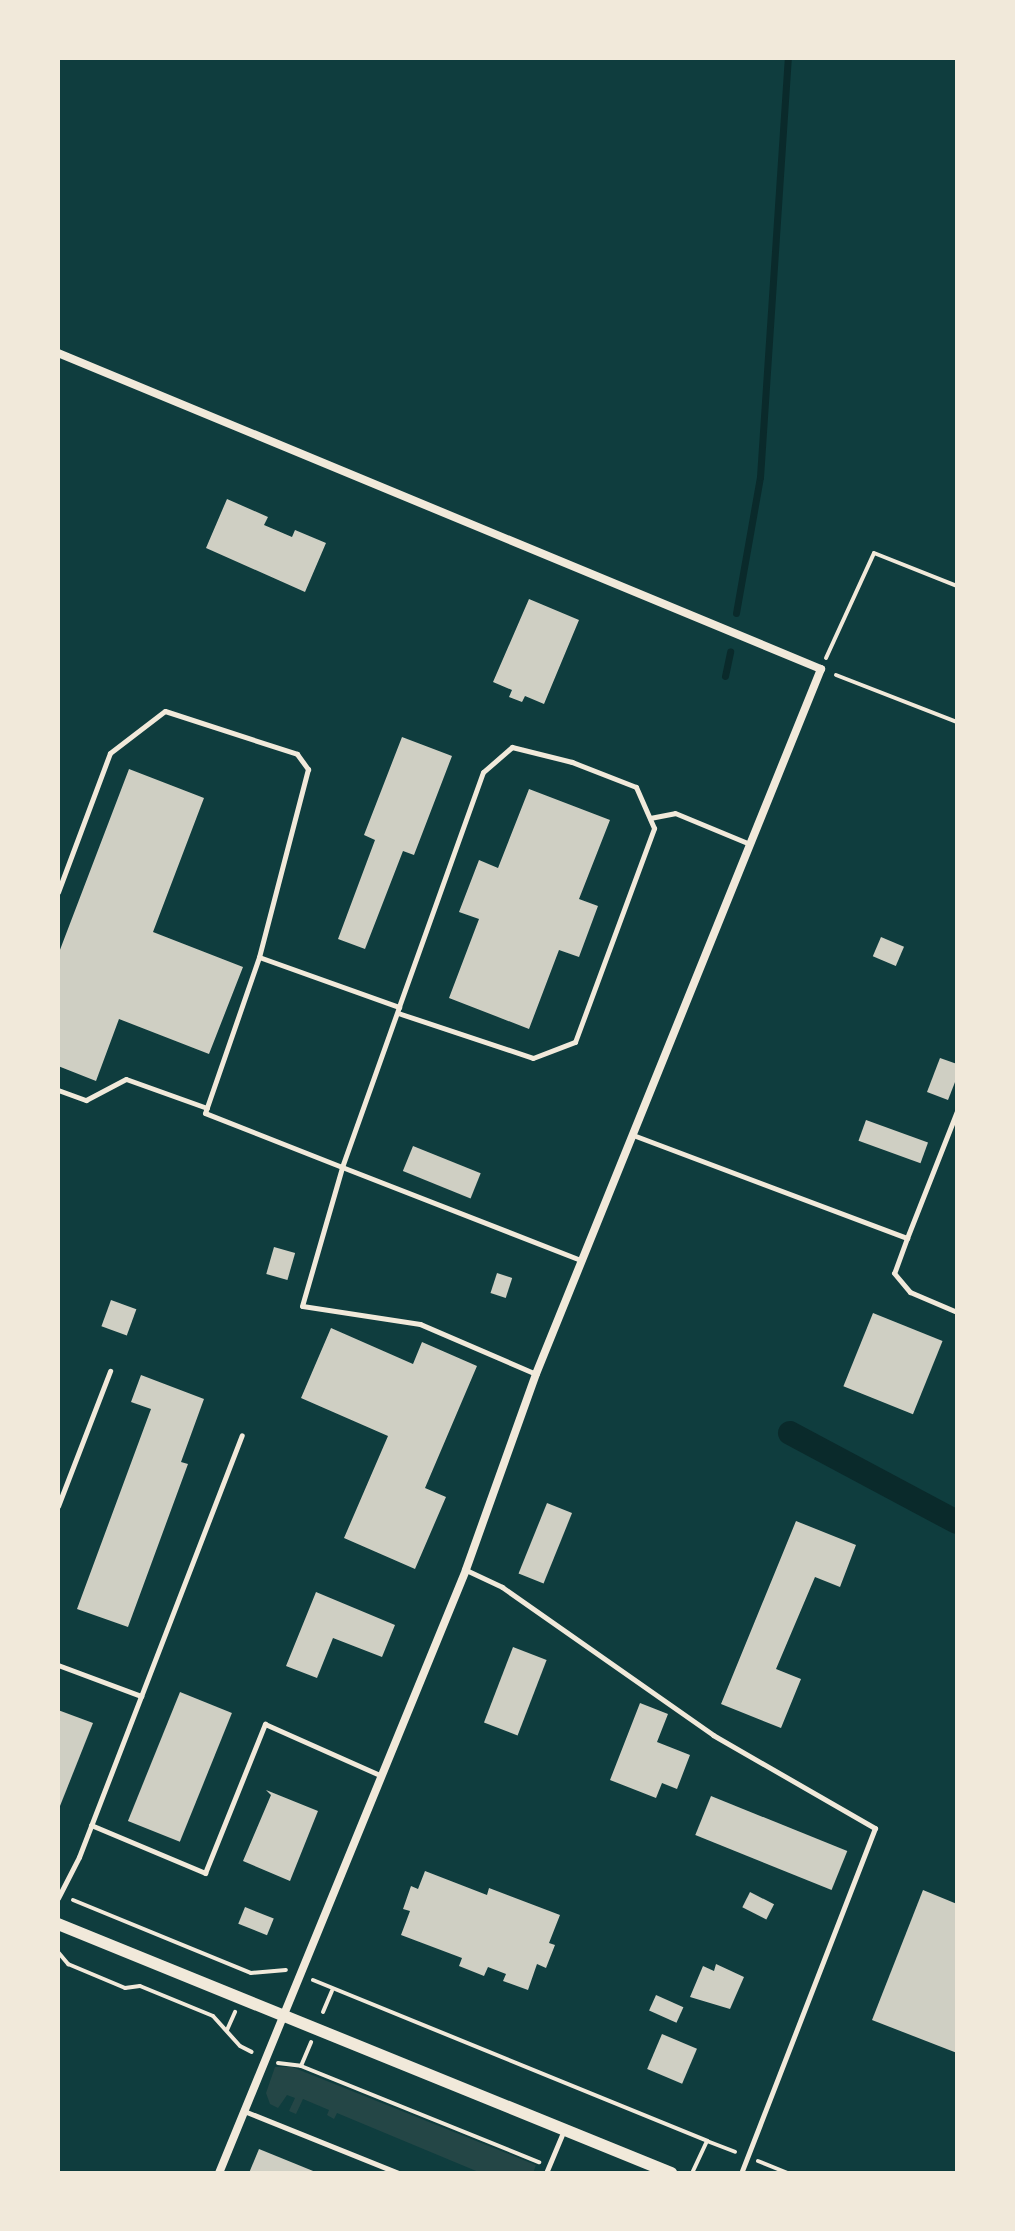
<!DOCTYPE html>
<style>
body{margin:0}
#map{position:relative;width:1015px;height:2231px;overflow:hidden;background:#0f3d3e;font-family:Barlow,sans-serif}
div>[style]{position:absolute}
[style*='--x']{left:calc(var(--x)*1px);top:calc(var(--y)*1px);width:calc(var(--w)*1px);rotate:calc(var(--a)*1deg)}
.green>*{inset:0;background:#244646}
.stream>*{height:7px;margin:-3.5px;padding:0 3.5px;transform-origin:3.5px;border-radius:3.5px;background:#0a2a2b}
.canal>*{height:24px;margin:-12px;padding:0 12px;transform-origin:12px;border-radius:12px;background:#0a2a2b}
.building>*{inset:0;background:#cfcfc3;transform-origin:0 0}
.path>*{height:4px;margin:-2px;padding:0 2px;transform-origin:2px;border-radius:2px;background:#f1e9da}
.service>*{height:5px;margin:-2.5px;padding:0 2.5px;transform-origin:2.5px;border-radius:2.5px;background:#f1e9da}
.minor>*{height:8px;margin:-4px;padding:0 4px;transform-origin:4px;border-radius:4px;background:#f1e9da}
.tertiary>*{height:12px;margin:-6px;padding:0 6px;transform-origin:6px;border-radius:6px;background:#f1e9da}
span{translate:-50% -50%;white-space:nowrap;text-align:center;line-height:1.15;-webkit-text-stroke:6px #f1e9da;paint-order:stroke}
.frame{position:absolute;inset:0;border:60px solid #f1e9da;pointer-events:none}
</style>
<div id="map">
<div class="green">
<div style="clip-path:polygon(275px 2067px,292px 2067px,536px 2165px,533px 2173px,481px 2173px,337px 2113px,334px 2119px,327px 2115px,329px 2110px,303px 2099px,296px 2114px,289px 2111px,295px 2098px,287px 2095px,278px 2108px,270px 2104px,266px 2093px)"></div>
</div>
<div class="stream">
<div style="--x:736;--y:613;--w:138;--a:-80"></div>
<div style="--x:760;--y:477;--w:420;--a:-86.2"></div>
<div style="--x:725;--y:676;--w:25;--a:-78"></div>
</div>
<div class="canal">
<div style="--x:790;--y:1433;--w:189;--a:28.1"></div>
</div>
<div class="building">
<div style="clip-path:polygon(227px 499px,268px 517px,264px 525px,292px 537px,295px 530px,326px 543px,305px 592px,206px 548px)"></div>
<div style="clip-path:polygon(529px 599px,579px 620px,544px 704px,525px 696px,522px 702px,509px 697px,512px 690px,493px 682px)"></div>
<div style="clip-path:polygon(402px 737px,452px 756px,414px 855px,403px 851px,365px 949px,338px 939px,375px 840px,364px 835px)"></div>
<div style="clip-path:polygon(129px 769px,204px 798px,153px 932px,243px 967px,209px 1054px,119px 1019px,96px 1081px,58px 1066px,58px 955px)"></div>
<div style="clip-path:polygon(529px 789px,610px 820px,579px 899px,598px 906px,579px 957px,559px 950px,529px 1029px,449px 998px,479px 919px,459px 912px,479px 860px,498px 868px)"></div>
<div style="left:881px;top:937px;width:25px;height:21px;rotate:23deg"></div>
<div style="clip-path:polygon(940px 1058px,957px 1064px,957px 1077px,948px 1100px,927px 1092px)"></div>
<div style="left:866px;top:1120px;width:66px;height:22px;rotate:20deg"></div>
<div style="left:413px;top:1146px;width:73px;height:27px;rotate:22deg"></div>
<div style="left:274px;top:1247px;width:22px;height:28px;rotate:16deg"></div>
<div style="left:497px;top:1273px;width:16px;height:21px;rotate:18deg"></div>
<div style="left:111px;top:1300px;width:27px;height:28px;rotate:20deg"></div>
<div style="left:873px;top:1313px;width:75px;height:79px;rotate:22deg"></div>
<div style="clip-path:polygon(331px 1328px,413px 1364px,422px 1342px,477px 1366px,425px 1488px,446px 1497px,415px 1569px,344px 1538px,388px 1436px,301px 1398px)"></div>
<div style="clip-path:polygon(141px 1375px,204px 1399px,181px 1462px,188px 1464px,128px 1627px,77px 1609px,151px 1409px,131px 1402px)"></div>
<div style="left:547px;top:1503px;width:27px;height:76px;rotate:22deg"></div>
<div style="clip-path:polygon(796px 1521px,856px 1545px,840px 1587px,815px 1577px,776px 1669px,801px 1679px,781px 1728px,721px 1704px)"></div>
<div style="clip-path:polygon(316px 1592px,395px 1625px,382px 1657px,333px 1638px,317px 1678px,286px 1666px)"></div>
<div style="left:513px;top:1647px;width:36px;height:81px;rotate:21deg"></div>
<div style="left:180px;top:1692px;width:56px;height:139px;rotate:22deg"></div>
<div style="clip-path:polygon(640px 1703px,668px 1714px,657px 1742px,690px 1755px,677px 1789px,662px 1783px,656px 1798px,610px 1780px)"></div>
<div style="clip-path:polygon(58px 1710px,93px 1723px,58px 1811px)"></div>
<div style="clip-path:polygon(266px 1790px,318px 1811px,290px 1881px,243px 1861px,271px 1795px)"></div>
<div style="left:711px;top:1796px;width:147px;height:42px;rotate:22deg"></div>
<div style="clip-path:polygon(425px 1871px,487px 1895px,489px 1888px,560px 1915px,549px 1943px,555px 1945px,546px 1968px,537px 1964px,528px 1990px,503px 1981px,506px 1974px,488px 1967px,484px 1976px,459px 1966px,462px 1958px,401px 1935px,410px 1911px,403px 1909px,411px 1886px,418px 1889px)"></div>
<div style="clip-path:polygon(923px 1890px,957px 1904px,957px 2053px,872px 2020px)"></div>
<div style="left:750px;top:1892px;width:27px;height:17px;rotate:27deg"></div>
<div style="left:245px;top:1907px;width:31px;height:18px;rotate:22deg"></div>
<div style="clip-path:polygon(716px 1964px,744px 1977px,730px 2009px,690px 1997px,703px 1966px,714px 1971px)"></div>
<div style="left:656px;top:1995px;width:30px;height:17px;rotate:24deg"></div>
<div style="left:662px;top:2034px;width:38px;height:38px;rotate:23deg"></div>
<div style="clip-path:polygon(259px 2149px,318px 2173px,249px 2173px)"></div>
</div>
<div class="path">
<div style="--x:826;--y:658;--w:115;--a:-65.4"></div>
<div style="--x:874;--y:553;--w:89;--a:21.7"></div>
<div style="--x:836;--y:675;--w:130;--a:21.2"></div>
<div style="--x:73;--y:1900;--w:192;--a:22.3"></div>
<div style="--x:251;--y:1973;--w:35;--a:-5"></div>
<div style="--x:58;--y:1952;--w:16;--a:50"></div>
<div style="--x:68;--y:1964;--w:62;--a:22.8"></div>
<div style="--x:125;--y:1988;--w:15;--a:-8"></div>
<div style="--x:140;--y:1986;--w:79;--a:22.3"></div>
<div style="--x:213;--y:2016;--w:40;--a:48"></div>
<div style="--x:240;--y:2046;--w:13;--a:27"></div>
<div style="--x:313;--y:1980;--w:426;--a:22.2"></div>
<div style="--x:707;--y:2141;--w:35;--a:115"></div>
<div style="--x:323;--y:2012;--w:23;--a:-67"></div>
<div style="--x:227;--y:2030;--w:20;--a:-66"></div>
<div style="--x:278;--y:2063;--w:23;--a:7"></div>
<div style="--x:301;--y:2066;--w:257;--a:22"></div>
<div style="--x:301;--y:2066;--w:26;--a:-67"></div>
<div style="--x:707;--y:2141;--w:30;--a:21"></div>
<div style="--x:758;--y:2161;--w:32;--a:22"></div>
</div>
<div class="service">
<div style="--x:650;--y:818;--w:25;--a:-11"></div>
<div style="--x:675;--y:813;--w:81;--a:22.5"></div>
<div style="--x:58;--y:892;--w:148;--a:-69.5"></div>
<div style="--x:110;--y:753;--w:69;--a:-37.4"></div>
<div style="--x:165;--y:711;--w:139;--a:18"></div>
<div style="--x:297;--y:754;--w:19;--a:54"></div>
<div style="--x:308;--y:769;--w:194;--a:104.6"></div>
<div style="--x:259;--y:957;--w:149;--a:19.7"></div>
<div style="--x:399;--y:1007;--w:170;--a:109.6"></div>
<div style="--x:342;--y:1167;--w:147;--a:-158.5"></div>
<div style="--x:205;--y:1113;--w:165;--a:-70.9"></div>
<div style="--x:398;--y:1013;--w:142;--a:18.4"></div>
<div style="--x:533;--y:1058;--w:45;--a:-20.9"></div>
<div style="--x:575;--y:1042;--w:228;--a:-69.7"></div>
<div style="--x:654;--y:828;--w:45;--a:-113.7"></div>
<div style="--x:636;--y:787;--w:69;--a:-158.7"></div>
<div style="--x:572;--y:762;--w:62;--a:-166"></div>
<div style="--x:512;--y:747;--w:38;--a:139"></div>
<div style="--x:483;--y:772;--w:250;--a:109.7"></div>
<div style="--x:58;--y:1090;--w:30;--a:20"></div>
<div style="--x:86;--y:1100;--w:45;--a:-27.7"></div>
<div style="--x:126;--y:1079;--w:86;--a:19.7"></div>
<div style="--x:633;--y:1135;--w:293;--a:20.6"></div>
<div style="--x:907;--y:1238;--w:136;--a:-68.5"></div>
<div style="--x:907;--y:1238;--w:37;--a:110"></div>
<div style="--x:894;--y:1273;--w:25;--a:50"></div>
<div style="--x:910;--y:1292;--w:51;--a:23.1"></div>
<div style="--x:536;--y:1374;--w:126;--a:-156.7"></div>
<div style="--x:420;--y:1324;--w:119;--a:-171.3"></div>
<div style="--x:302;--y:1306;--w:145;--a:-73.9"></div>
<div style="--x:342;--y:1167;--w:256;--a:21.3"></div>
<div style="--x:58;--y:1506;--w:145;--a:-68.9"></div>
<div style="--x:466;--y:1570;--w:40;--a:25"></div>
<div style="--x:502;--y:1587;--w:258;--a:35"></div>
<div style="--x:713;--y:1735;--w:187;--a:29.9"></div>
<div style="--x:875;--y:1828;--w:370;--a:111.2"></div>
<div style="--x:58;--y:1665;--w:89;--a:20.5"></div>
<div style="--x:91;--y:1825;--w:124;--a:22.8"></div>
<div style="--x:205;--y:1873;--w:161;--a:-68.1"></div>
<div style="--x:265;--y:1724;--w:128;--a:24"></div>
<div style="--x:58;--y:1898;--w:46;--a:-62.9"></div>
<div style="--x:79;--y:1857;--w:452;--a:-68.9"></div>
<div style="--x:244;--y:2111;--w:166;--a:21.9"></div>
<div style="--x:546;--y:2173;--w:47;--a:-67.3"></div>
</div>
<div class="minor">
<div style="--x:58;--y:353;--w:826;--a:22.5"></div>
<div style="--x:821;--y:669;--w:760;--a:112.01"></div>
<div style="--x:536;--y:1374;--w:208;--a:109.7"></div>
<div style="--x:466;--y:1570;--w:652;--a:112.27"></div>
</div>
<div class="tertiary">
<div style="--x:58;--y:1924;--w:662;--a:22.11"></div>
</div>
<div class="frame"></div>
</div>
